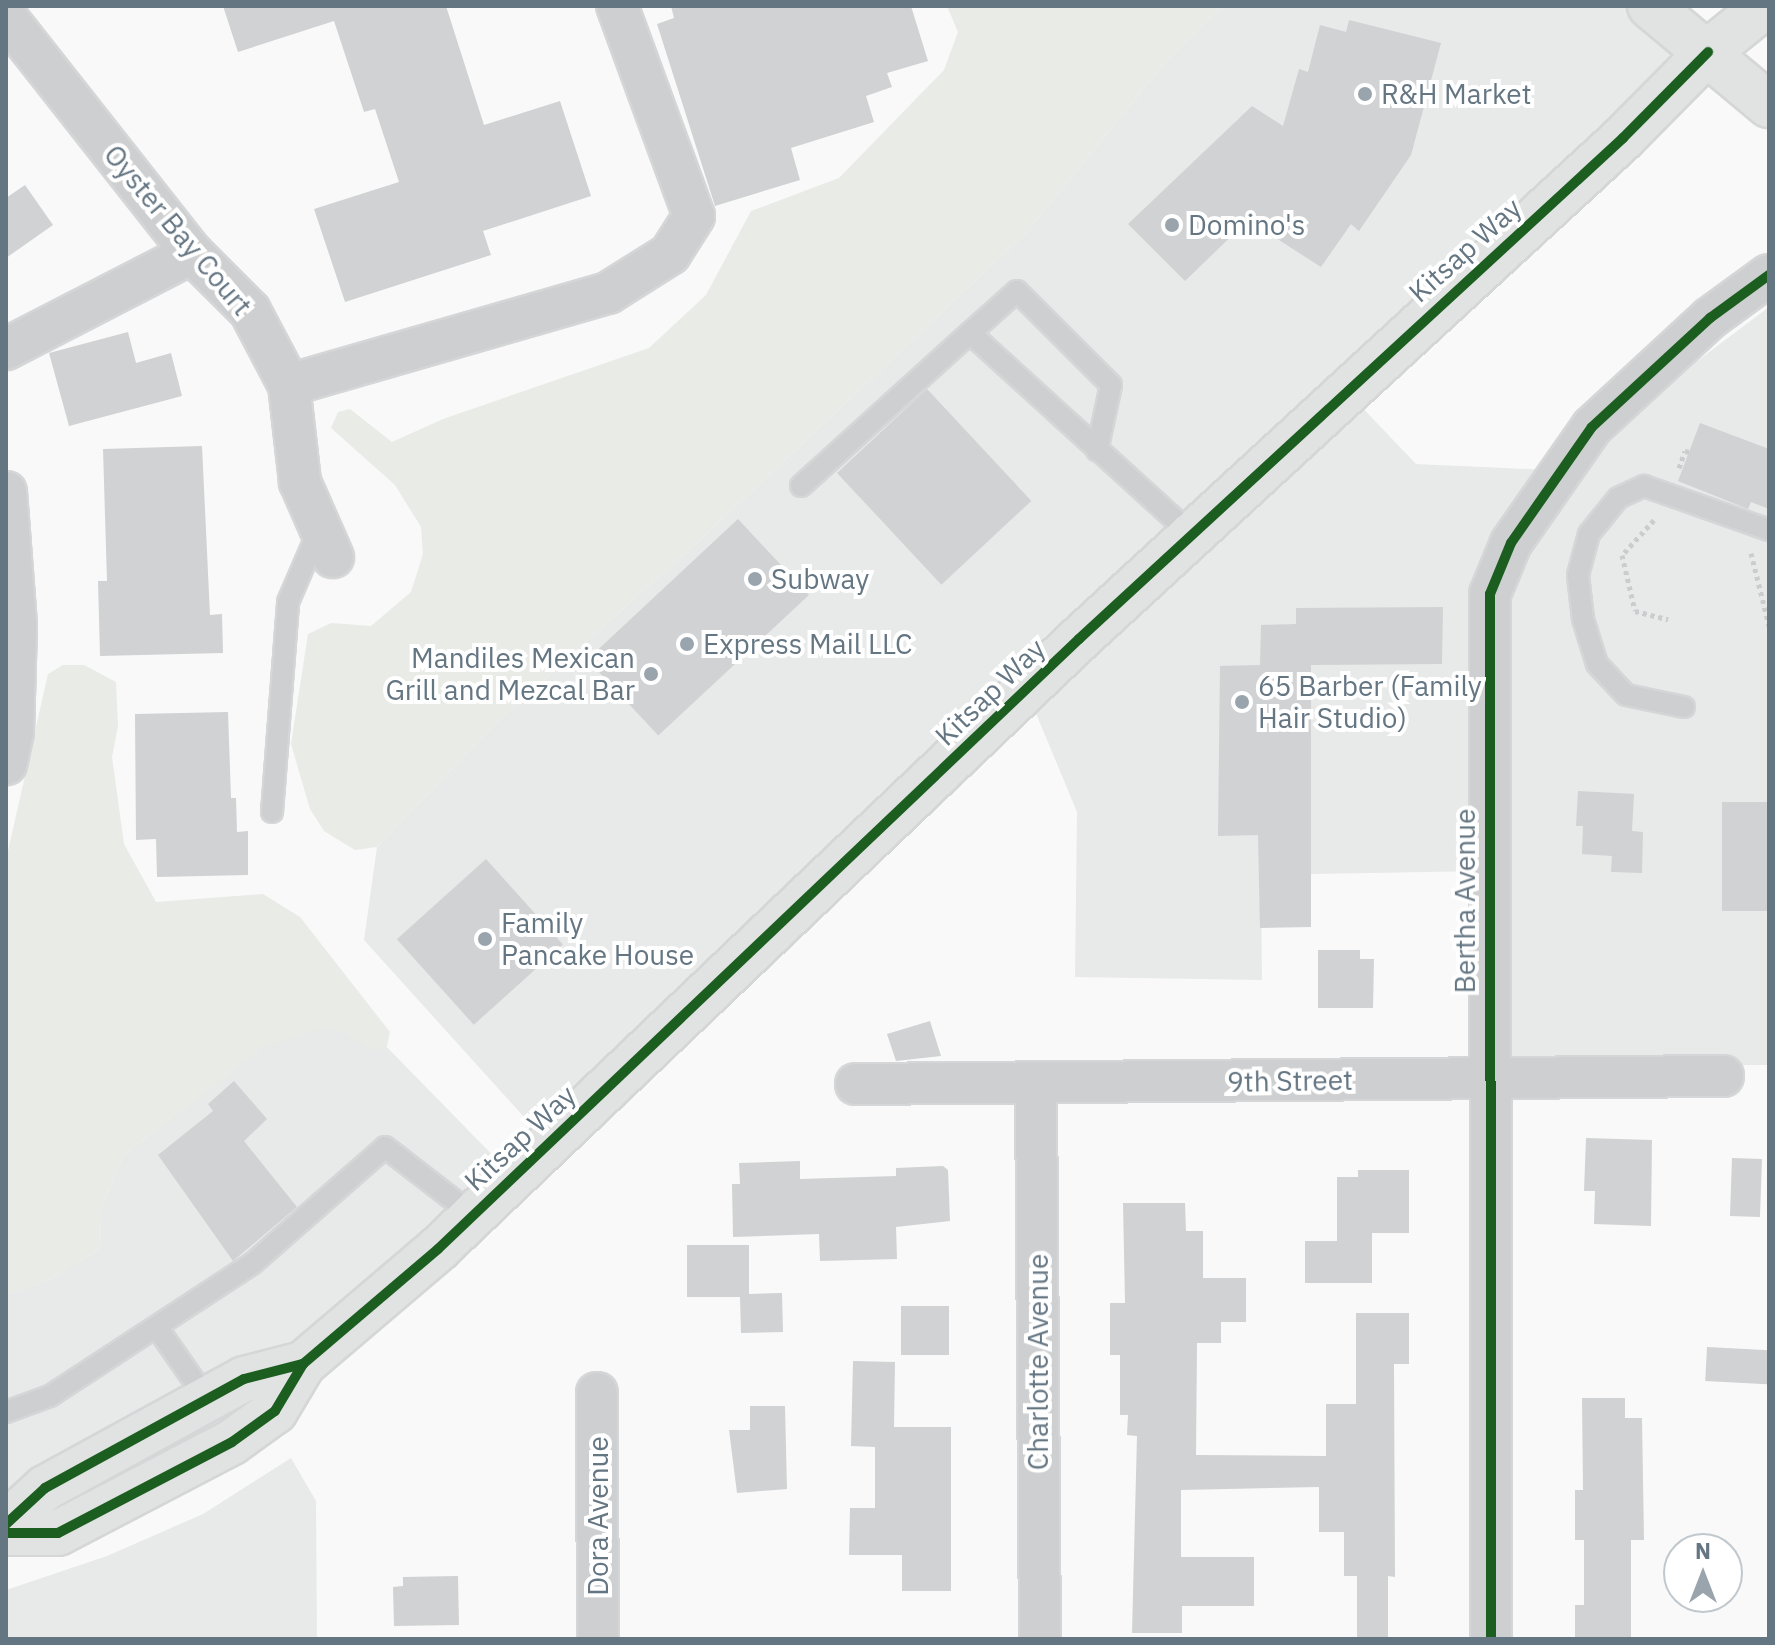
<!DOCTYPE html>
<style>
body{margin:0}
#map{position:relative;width:1775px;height:1645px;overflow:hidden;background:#f9f9f9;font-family:"IBM Plex Sans",sans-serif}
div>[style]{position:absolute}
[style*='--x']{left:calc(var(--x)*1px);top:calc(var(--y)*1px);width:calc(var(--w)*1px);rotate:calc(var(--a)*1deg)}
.built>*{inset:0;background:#e8e9e9}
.green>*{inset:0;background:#e8ebe6}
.building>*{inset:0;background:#d0d2d3;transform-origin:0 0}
.path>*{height:5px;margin-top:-2.5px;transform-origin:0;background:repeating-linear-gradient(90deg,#cbcccd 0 4px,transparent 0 8px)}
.roads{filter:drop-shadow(2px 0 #d5d6d7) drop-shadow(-2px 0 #d5d6d7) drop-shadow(0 2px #d5d6d7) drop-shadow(0 -2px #d5d6d7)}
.lane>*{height:20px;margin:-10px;padding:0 10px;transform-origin:10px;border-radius:10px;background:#cecfd0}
.street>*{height:40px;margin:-20px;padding:0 20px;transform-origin:20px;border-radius:20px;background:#cecfd0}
.secondary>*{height:44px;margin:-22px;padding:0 22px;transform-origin:22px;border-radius:22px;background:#e1e2e2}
.primary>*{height:44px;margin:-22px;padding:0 22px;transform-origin:22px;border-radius:22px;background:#e1e2e2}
.cycleway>*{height:10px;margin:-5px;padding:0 5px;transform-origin:5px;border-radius:5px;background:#1b5e20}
.dots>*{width:22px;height:22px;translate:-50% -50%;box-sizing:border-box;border:4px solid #fff;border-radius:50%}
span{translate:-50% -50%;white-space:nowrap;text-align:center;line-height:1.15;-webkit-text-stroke:8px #fff;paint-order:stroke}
.poi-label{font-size:28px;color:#657683}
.left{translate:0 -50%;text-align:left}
.right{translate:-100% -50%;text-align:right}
.street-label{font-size:28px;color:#657683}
.frame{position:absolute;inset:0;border:8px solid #657683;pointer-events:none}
.north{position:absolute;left:1663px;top:1533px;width:80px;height:80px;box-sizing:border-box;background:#fff;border:2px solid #c1c8cd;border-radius:50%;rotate:0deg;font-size:22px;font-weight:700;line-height:32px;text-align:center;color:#657683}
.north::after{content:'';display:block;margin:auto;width:28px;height:36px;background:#99a4ac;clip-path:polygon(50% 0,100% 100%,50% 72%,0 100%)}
</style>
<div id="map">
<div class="built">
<div style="clip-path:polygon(1223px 6px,1633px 6px,1688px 56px,543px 1138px,364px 940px,377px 847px,498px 721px,699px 541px,1026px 233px,1168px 59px)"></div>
<div style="clip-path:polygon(1769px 307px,1769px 1065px,1509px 1065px,1509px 653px,1511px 602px,1525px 556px,1573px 476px,1696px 362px)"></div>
<div style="clip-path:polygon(1354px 399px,1416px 464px,1549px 470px,1502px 540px,1483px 871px,1261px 875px,1262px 980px,1075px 977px,1077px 812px,1030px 699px)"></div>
<div style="clip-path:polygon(333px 992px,510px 1173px,302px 1355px,6px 1522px,6px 1295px,50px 1279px,101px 1248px,100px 1211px,124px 1155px)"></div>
<div style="clip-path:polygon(291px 1458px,316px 1501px,317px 1639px,6px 1639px,6px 1590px,107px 1556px,203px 1514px)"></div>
</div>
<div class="green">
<div style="clip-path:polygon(947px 6px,1223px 6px,1168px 59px,1026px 233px,699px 541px,498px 721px,377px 847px,355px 850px,324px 831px,310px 809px,291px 744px,308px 634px,331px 623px,371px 626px,411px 592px,423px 554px,421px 527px,395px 485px,331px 428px,338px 412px,350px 409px,392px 442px,443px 419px,649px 348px,706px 295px,751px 211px,839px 178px,944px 70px,958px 32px)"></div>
<div style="clip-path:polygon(63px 665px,84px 665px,116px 682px,118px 726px,112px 757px,124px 844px,156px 902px,263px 894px,300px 917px,390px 1032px,387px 1046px,372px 1051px,346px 1033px,325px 1028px,263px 1047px,124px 1155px,100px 1211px,101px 1248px,50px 1279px,6px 1295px,6px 860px,48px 674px)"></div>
</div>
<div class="building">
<div style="clip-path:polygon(223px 6px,446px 6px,484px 125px,560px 101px,591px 196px,483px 231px,491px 255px,345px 302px,314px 209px,399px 182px,375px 109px,364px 112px,334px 21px,238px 52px)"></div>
<div style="clip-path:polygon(671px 6px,911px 6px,928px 61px,887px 73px,892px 87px,866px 96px,874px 122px,791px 148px,800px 180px,715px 206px,657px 24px,674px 18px)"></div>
<div style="clip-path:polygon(1349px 20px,1441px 43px,1411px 155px,1359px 231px,1351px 224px,1321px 267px,1248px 220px,1185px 281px,1128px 224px,1252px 106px,1283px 126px,1299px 69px,1308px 72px,1320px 25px,1346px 32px)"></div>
<div style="clip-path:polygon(25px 185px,53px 225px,6px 258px,6px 198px)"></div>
<div style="clip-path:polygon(128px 332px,136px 363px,171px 353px,182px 396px,69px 426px,49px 353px)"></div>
<div style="left:927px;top:389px;width:153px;height:123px;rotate:47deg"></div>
<div style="clip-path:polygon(1700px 423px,1769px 449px,1769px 509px,1751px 502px,1748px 509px,1678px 481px)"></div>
<div style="clip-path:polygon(202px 446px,210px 615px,222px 614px,223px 653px,100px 656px,98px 581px,107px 581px,103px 449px)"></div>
<div style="left:738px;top:519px;width:104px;height:206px;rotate:47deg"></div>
<div style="clip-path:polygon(1443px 607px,1442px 664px,1311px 665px,1311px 927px,1260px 928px,1258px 835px,1218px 836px,1220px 666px,1260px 665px,1261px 625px,1296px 624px,1296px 608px)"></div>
<div style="clip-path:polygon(228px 712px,231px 798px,236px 798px,237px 832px,248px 831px,248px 875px,157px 877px,156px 839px,136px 840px,135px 714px)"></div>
<div style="clip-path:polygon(1578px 791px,1634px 794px,1632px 831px,1643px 832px,1642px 873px,1611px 872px,1612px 856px,1582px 854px,1583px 826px,1576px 826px)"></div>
<div style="left:1769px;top:802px;width:109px;height:47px;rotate:90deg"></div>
<div style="left:486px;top:859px;width:115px;height:120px;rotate:48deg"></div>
<div style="clip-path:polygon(1318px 950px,1360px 950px,1360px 959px,1374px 959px,1373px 1008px,1318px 1008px)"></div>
<div style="clip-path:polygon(930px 1021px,941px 1056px,896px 1061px,887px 1034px)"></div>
<div style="clip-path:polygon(234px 1081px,267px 1119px,244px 1141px,297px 1207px,233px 1261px,158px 1155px,213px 1111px,208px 1104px)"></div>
<div style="clip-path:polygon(1586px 1138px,1652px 1140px,1651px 1226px,1594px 1224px,1595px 1191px,1584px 1191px)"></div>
<div style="left:1732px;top:1158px;width:30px;height:58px;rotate:2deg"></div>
<div style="clip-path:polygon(800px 1161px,800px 1179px,896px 1176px,896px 1168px,943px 1166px,948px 1170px,950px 1221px,896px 1227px,897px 1259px,820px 1261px,819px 1234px,733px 1237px,732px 1184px,740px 1184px,739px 1163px)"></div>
<div style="clip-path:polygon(1358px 1170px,1409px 1170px,1409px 1233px,1372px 1233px,1372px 1283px,1305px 1283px,1305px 1241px,1337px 1241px,1337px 1177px,1358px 1177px)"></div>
<div style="clip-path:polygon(1123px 1203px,1185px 1203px,1186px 1231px,1203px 1231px,1203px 1278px,1246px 1278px,1246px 1322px,1221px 1322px,1221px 1343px,1197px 1343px,1196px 1455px,1326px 1456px,1326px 1404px,1356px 1404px,1356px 1313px,1409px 1313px,1409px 1364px,1394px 1364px,1395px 1577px,1388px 1576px,1388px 1639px,1357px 1639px,1357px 1576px,1344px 1576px,1344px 1532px,1319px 1532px,1319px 1487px,1181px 1490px,1181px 1557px,1254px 1557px,1254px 1606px,1182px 1606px,1182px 1633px,1132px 1633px,1137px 1436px,1127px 1435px,1128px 1415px,1120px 1415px,1120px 1355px,1110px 1355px,1110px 1303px,1125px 1303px)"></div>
<div style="clip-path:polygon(687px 1245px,749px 1245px,749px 1294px,782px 1293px,783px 1332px,741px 1333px,740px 1297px,687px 1297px)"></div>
<div style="left:901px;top:1306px;width:48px;height:49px"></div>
<div style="left:1707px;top:1347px;width:62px;height:34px;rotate:3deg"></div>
<div style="clip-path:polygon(853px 1361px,895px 1362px,894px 1427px,951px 1427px,951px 1591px,902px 1591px,902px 1555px,849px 1555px,850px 1508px,875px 1508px,875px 1447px,851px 1446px)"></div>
<div style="clip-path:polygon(1582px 1398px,1625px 1398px,1625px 1418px,1642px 1418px,1644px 1540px,1631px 1540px,1631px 1639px,1575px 1639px,1575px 1605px,1584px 1605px,1584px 1540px,1575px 1540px,1575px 1490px,1583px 1490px)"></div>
<div style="clip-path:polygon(750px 1406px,785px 1406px,787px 1489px,737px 1493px,729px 1430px,750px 1430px)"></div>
<div style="clip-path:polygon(458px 1576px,459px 1625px,394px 1626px,393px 1587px,403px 1586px,403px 1577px)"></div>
</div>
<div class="path">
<div style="--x:1679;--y:468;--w:18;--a:-71"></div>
<div style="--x:1685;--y:451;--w:5;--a:11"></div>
<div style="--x:1654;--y:520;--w:47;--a:132.4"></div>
<div style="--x:1622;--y:555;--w:57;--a:76.9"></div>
<div style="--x:1635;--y:611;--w:34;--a:14"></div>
<div style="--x:1751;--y:553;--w:75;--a:76.1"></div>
</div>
<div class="roads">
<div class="lane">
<div style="--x:970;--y:333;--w:63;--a:-41.8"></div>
<div style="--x:1017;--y:291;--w:133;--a:45"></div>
<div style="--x:1111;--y:385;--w:67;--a:102"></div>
<div style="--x:801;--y:486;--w:228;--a:-42.2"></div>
<div style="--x:970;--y:333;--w:300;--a:42.3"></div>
<div style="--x:1684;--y:707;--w:59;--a:-168.3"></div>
<div style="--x:1626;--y:695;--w:42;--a:-133.1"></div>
<div style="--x:1597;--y:664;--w:47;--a:-107.3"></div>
<div style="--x:1583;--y:619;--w:44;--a:-96.5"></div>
<div style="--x:1578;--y:575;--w:42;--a:-75"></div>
<div style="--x:1589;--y:534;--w:46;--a:-51.1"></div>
<div style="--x:1618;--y:498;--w:29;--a:-25"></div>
<div style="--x:1644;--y:486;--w:133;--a:19.4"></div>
<div style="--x:272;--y:812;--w:211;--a:-85.6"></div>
<div style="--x:288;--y:602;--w:78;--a:-66.7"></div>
<div style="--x:158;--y:1329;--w:88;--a:55.2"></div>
<div style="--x:6;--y:1412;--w:47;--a:-20"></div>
<div style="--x:50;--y:1396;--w:241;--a:-33.2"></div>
<div style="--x:252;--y:1264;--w:177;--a:-41.3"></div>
<div style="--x:385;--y:1147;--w:111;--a:37.7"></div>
</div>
<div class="street">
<div style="--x:6;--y:17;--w:300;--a:51.8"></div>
<div style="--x:192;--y:253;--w:82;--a:45"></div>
<div style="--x:250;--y:311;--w:84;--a:62.2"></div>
<div style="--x:289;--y:385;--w:98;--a:83.5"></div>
<div style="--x:300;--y:482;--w:82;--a:66.3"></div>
<div style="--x:6;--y:349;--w:209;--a:-27.3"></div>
<div style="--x:289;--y:385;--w:332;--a:-16.1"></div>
<div style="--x:608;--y:293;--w:73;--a:-32.2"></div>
<div style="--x:670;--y:254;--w:45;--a:-57.7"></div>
<div style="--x:694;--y:216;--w:224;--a:-110.1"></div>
<div style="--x:6;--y:492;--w:134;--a:85.7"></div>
<div style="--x:16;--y:626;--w:106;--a:91.6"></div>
<div style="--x:13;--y:732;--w:33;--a:102"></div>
<div style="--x:856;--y:1084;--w:867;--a:-0.53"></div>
<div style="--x:1036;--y:1086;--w:553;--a:89.59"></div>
<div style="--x:597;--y:1393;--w:246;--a:89.8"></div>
<div style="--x:1491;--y:1639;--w:1045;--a:-90.05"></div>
<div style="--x:1490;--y:594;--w:55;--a:-67.6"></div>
<div style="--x:1511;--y:543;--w:141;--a:-55.1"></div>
<div style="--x:1592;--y:427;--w:161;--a:-42.7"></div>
<div style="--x:1710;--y:318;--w:73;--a:-36.1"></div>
</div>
<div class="secondary">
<div style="--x:1650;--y:6;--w:155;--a:39.8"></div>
</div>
<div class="primary">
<div style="--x:6;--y:1524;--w:53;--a:-42.7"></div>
<div style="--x:45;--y:1488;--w:227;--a:-28.7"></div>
<div style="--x:244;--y:1379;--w:61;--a:-14.3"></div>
<div style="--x:6;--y:1533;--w:52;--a:0"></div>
<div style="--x:58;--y:1533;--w:196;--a:-27.6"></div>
<div style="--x:232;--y:1442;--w:53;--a:-35.8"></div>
<div style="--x:275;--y:1411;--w:55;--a:-59.2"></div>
<div style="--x:303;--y:1364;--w:177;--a:-40.4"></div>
<div style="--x:438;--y:1249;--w:885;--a:-43.58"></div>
<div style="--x:1079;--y:639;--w:740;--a:-42.64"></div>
<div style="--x:1623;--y:138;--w:121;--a:-45.3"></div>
<div style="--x:1708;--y:52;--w:73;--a:-38.9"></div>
</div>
</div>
<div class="cycleway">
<div style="--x:6;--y:1524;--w:53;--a:-42.7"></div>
<div style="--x:45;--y:1488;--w:227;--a:-28.7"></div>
<div style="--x:244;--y:1379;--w:61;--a:-14.3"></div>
<div style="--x:6;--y:1533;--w:52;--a:0"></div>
<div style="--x:58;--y:1533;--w:196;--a:-27.6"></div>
<div style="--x:232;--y:1442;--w:53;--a:-35.8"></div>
<div style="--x:275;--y:1411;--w:55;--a:-59.2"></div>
<div style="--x:303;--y:1364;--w:177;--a:-40.4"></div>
<div style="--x:438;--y:1249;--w:885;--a:-43.58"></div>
<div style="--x:1079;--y:639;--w:740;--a:-42.64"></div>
<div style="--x:1623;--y:138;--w:121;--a:-45.3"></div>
<div style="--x:1491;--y:1639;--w:1045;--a:-90.05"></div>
<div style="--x:1490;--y:594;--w:55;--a:-67.6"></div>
<div style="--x:1511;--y:543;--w:141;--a:-55.1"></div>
<div style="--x:1592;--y:427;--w:161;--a:-42.7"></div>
<div style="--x:1710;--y:318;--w:73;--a:-36.1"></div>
</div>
<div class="dots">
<div style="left:1365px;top:94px;background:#99a4ac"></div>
<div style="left:1172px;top:225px;background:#99a4ac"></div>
<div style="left:755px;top:579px;background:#99a4ac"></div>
<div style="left:687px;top:644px;background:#99a4ac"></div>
<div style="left:651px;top:674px;background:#99a4ac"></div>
<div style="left:1242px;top:702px;background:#99a4ac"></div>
<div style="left:485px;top:939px;background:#99a4ac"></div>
</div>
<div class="poi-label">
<span class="left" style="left:1381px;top:94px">R&amp;H Market</span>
<span class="left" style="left:1188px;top:225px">Domino's</span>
<span class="left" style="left:771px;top:579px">Subway</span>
<span class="left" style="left:703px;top:644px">Express Mail LLC</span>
<span class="right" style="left:635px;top:674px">Mandiles Mexican<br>Grill and Mezcal Bar</span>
<span class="left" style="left:1258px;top:702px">65 Barber (Family<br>Hair Studio)</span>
<span class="left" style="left:501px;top:939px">Family<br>Pancake House</span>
</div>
<div class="street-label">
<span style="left:178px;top:230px;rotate:50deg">Oyster Bay Court</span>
<span style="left:1465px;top:250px;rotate:-42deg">Kitsap Way</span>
<span style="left:990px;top:692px;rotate:-44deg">Kitsap Way</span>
<span style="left:1465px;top:901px;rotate:-90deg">Bertha Avenue</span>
<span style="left:1290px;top:1081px;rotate:-1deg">9th Street</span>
<span style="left:520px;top:1138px;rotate:-43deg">Kitsap Way</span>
<span style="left:1038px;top:1362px;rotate:-90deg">Charlotte Avenue</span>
<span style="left:598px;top:1516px;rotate:-90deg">Dora Avenue</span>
</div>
<div class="frame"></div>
<div class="north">N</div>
</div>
